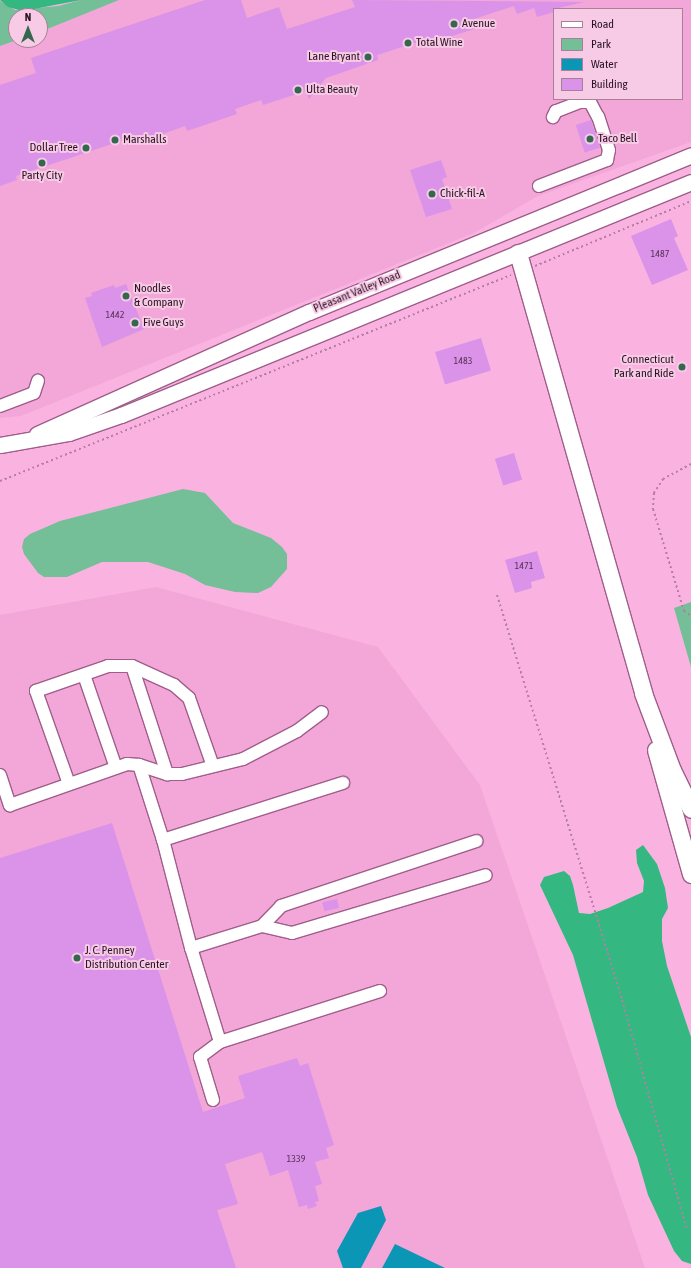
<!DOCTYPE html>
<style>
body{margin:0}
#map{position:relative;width:691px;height:1268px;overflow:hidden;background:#fab3e1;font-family:"Asap Condensed",sans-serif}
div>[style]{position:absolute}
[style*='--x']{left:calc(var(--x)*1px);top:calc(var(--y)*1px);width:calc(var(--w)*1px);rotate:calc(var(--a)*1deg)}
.built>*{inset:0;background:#f3a6d8}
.green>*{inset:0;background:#74be98}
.forest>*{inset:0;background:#34b780}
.water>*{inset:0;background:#0c96b6}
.building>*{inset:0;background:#da93e8;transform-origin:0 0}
.path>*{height:2px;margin-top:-1px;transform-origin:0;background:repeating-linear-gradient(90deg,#b57ea2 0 2px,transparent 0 5px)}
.roads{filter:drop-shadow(1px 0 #9f5e8a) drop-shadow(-1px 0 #9f5e8a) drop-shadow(0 1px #9f5e8a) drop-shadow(0 -1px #9f5e8a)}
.minor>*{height:12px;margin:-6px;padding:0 6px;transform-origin:6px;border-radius:6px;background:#fff}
.major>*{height:15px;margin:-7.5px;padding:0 7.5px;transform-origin:7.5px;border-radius:7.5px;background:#fff}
.highway>*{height:17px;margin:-8.5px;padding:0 8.5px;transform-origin:8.5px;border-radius:8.5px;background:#fff}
.dots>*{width:11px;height:11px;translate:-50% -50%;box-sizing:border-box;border:2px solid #f7cbe6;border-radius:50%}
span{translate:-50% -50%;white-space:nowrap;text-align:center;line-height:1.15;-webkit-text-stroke:4px #f7cbe6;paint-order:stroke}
.number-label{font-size:10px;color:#583355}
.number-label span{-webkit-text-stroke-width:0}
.poi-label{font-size:12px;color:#2c1324}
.left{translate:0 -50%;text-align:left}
.right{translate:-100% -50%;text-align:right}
.street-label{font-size:12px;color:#2c1324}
.legend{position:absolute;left:553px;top:8px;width:130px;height:92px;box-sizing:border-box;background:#f7cbe6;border:1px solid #a68198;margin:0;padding:5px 7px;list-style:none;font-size:12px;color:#2c1324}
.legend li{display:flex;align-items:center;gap:8px;height:20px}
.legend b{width:20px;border:1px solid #a68198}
.north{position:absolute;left:8px;top:8px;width:40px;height:40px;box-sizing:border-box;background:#f7cbe6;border:1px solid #a68198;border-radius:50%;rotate:0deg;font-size:11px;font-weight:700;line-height:16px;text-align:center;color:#2c1324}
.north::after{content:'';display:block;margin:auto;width:14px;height:18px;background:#33684e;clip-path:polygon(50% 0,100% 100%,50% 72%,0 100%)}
</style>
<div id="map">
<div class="built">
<div style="clip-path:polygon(evenodd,119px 0,691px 0,691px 142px,538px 196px,474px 233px,21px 416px,0 418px,0 46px,17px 40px,40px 40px,40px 32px,119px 0,554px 9px,682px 9px,682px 99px,554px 99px,554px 9px)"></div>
<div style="clip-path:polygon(156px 587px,378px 647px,480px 785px,645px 1268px,0 1268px,0 615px)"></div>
</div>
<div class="green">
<div style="clip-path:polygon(81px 0,119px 0,40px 32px,40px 16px,16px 16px,17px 40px,0 46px,0 1px,15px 10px,58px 6px)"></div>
<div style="clip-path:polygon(183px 489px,205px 493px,233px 523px,271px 538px,282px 547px,287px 554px,287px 569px,271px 587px,258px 593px,235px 592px,205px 585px,185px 574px,148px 562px,102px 562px,67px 577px,44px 577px,38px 573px,24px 554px,22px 547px,24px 539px,30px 534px,60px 521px)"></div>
<div style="clip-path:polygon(691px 602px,691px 667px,674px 608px)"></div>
</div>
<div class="forest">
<div style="clip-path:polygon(0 0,81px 0,23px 11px,8px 7px)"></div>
<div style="clip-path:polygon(643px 845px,657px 864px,665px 888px,668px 908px,662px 919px,662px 941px,667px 966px,691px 1037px,691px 1264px,682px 1261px,674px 1251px,648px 1195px,637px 1157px,617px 1107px,573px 955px,540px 885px,544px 877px,564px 871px,570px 876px,573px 885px,579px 913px,590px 914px,608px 908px,643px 892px,644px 881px,637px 863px,636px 850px)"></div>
</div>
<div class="water">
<div style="clip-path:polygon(381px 1206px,386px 1220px,361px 1268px,343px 1268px,337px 1251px,358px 1213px)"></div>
<div style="clip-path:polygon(395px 1244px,445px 1268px,382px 1268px)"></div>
</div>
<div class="building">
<div style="clip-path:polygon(205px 0,241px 0,247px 18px,279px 7px,287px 29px,355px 7px,352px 0,584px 2px,554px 9px,554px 12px,537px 17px,534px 8px,517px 14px,514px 6px,474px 19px,477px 28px,425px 45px,424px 40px,377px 55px,378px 60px,326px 78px,309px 99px,306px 91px,263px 105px,261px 100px,235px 109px,237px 114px,187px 131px,185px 126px,135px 144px,133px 137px,16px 176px,17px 180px,0 186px,0 85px,36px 73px,31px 58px)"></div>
<div style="left:591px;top:120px;width:29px;height:16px;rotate:72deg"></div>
<div style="clip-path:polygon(441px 160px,447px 177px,442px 179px,452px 209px,426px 217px,410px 170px)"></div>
<div style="clip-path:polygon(671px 219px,678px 236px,674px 238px,688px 270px,652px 285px,631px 236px)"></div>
<div style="clip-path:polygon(126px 284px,144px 329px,102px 347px,85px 298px,92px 296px,91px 293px,114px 285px,115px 288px)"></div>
<div style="left:481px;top:338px;width:34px;height:48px;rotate:73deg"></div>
<div style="left:514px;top:453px;width:28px;height:20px;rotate:73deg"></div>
<div style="clip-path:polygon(537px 551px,545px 578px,531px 582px,532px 588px,515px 593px,505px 560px)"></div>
<div style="clip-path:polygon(112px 823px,203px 1112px,245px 1098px,238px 1076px,297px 1058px,300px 1066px,308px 1063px,334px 1145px,326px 1148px,329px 1158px,315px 1162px,322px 1184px,315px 1186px,319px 1201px,315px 1202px,317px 1206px,308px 1209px,307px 1205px,299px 1207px,288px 1170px,270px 1176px,262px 1152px,225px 1164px,238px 1204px,217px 1210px,236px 1268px,0 1268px,0 858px)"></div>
<div style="left:337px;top:899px;width:9px;height:15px;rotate:77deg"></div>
</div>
<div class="path">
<div style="--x:535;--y:266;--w:169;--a:-22.6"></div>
<div style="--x:691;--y:464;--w:32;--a:152"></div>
<div style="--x:663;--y:479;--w:17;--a:123"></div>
<div style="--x:654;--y:493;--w:16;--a:94"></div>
<div style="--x:653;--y:509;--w:107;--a:73.1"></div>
<div style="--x:684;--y:611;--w:9;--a:36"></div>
<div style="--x:0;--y:481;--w:551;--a:-21.96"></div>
<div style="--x:497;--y:595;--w:424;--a:72.8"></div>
<div style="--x:622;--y:1000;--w:239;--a:74.2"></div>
</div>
<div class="roads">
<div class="minor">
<div style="--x:539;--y:186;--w:73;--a:-20.9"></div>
<div style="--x:607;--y:160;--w:10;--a:-79"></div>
<div style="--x:609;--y:150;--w:35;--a:-108"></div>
<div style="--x:598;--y:117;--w:17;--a:-118"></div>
<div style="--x:590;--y:102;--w:10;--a:180"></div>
<div style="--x:580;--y:102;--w:26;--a:159"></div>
<div style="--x:556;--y:111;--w:7;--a:117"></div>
<div style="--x:0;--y:406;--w:36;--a:-21"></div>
<div style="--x:34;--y:393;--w:13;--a:-72"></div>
<div style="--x:132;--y:666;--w:114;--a:72"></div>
<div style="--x:84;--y:675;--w:98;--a:71"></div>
<div style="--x:0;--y:775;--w:32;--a:72"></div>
<div style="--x:10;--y:805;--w:124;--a:-19.3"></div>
<div style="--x:127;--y:764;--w:12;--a:5"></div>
<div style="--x:69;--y:784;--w:99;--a:-109.5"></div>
<div style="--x:36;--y:691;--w:76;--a:-19.1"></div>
<div style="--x:108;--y:666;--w:24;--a:0"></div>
<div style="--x:132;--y:666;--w:46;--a:24.3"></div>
<div style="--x:174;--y:685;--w:20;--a:41"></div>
<div style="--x:189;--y:698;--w:72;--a:70.6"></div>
<div style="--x:163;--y:840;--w:79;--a:-107.7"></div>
<div style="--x:139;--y:765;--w:29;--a:18"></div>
<div style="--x:167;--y:774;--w:15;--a:0"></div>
<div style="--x:182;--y:774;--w:63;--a:-13.8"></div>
<div style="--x:243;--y:759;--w:61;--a:-27.4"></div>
<div style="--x:297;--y:731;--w:31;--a:-37"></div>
<div style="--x:262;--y:926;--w:31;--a:13"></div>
<div style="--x:292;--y:933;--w:202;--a:-16.6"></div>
<div style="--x:191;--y:948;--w:112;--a:-104.5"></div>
<div style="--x:163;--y:840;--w:189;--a:-17.6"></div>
<div style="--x:380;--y:991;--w:168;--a:162.3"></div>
<div style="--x:220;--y:1042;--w:98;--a:-107.1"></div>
<div style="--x:191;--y:948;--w:74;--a:-17.2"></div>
<div style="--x:262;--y:926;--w:28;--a:-46"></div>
<div style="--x:281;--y:906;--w:206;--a:-18.4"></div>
<div style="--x:213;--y:1100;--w:45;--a:-106.8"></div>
<div style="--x:200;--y:1057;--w:25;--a:-37"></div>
</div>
<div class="major">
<div style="--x:37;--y:434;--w:298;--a:-24.2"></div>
<div style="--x:309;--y:312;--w:413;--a:-22.3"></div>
<div style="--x:0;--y:445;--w:70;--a:-9.9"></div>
<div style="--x:69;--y:433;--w:55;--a:-19.1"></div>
<div style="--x:121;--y:415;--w:616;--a:-22.23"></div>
</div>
<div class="highway">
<div style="--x:518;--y:253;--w:457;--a:74.1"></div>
<div style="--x:643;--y:693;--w:82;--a:69.4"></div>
<div style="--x:672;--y:770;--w:43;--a:64"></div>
<div style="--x:656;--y:750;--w:129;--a:74.2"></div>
</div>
</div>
<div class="dots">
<div style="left:454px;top:24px;background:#33684e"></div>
<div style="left:408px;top:43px;background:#33684e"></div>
<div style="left:368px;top:57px;background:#33684e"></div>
<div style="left:298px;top:90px;background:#33684e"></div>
<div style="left:590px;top:139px;background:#33684e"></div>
<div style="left:115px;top:140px;background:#33684e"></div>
<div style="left:86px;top:148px;background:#33684e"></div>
<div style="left:42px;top:163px;background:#33684e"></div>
<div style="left:432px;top:194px;background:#33684e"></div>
<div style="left:126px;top:296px;background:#33684e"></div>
<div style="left:135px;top:323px;background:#33684e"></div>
<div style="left:682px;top:367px;background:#33684e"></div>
<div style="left:77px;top:958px;background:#33684e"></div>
</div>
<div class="number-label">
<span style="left:660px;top:254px">1487</span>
<span style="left:115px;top:315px">1442</span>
<span style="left:463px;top:361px">1483</span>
<span style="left:524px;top:566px">1471</span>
<span style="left:296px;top:1159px">1339</span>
</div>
<div class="poi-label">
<span class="left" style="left:462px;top:24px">Avenue</span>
<span class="left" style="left:416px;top:43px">Total Wine</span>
<span class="right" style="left:360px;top:57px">Lane Bryant</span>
<span class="left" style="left:306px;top:90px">Ulta Beauty</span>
<span class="left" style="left:598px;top:139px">Taco Bell</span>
<span class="left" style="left:123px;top:140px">Marshalls</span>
<span class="right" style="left:78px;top:148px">Dollar Tree</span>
<span style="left:42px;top:176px">Party City</span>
<span class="left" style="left:440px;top:194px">Chick-fil-A</span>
<span class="left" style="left:134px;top:296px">Noodles<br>&amp; Company</span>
<span class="left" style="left:143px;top:323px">Five Guys</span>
<span class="right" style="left:674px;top:367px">Connecticut<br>Park and Ride</span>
<span class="left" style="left:85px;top:958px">J. C. Penney<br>Distribution Center</span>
</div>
<div class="street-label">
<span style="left:357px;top:292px;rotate:-22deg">Pleasant Valley Road</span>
</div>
<ul class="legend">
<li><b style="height:5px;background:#fff"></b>Road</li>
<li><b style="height:11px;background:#74be98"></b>Park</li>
<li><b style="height:11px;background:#0c96b6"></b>Water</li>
<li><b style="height:11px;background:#da93e8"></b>Building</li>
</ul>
<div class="north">N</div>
</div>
